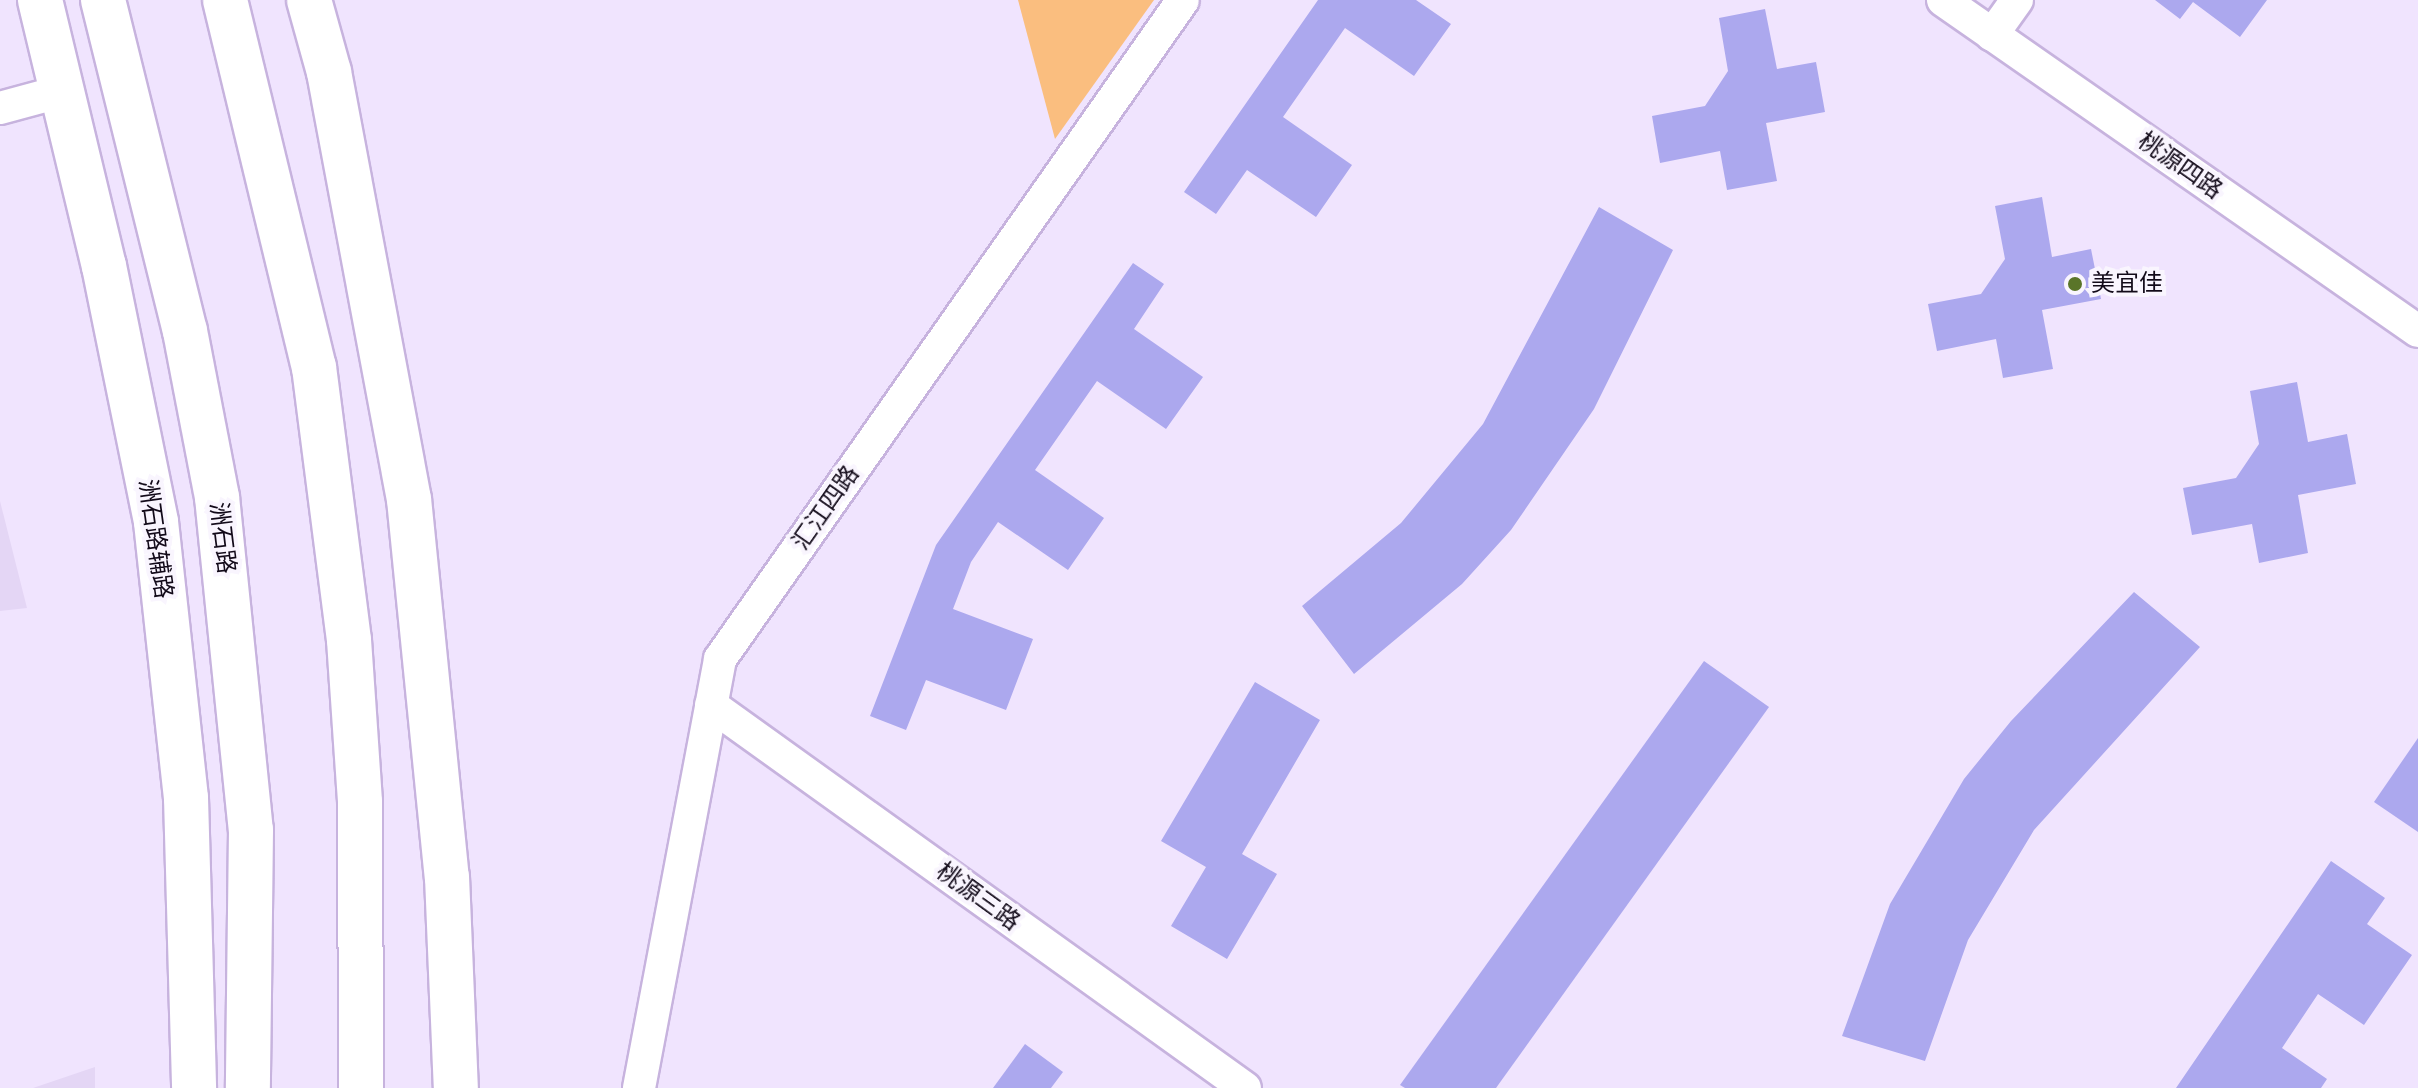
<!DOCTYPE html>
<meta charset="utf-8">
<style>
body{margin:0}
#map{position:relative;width:2418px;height:1088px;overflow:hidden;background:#f0e4fe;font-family:Roboto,"Noto Sans SC",sans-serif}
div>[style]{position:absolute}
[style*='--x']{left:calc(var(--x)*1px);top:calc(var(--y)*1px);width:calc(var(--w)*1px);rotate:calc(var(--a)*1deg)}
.built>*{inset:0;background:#e4d6f5}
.green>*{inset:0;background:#fabe7f}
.building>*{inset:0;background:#aca8ee}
.roads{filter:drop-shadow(2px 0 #c7b3de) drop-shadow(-2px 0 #c7b3de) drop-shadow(0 2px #c7b3de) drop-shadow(0 -2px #c7b3de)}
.minor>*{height:32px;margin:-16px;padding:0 16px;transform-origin:16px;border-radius:16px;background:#fff}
.secondary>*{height:44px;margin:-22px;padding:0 22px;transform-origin:22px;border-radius:22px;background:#fff}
.primary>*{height:44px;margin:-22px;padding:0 22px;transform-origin:22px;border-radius:22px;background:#fff}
.dots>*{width:22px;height:22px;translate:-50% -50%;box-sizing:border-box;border:4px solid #f9f5fe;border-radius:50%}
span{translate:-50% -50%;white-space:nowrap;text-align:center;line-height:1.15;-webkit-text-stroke:8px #f9f5fe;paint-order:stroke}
.street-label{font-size:24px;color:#120a19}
.poi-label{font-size:24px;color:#120a19}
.left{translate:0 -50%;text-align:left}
</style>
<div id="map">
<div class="built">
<div style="clip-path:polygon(0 501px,27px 608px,0 611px)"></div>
<div style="clip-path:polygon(95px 1067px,95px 1088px,33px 1088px)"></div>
</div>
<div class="green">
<div style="clip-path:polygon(1018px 0,1154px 0,1055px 139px)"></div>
</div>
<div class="building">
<div style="clip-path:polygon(1318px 0,1416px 0,1451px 24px,1414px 76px,1345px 28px,1283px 117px,1352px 165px,1316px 217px,1247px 170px,1216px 214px,1184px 192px)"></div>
<div style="clip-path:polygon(2155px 0,2267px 0,2240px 37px,2193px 2px,2180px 19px)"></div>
<div style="clip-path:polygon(1765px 9px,1777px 69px,1816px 62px,1825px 112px,1766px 123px,1777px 181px,1727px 190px,1720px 151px,1660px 163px,1652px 116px,1705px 106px,1728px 71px,1719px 18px)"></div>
<div style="clip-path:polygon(2042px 197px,2052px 257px,2091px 249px,2101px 299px,2042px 310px,2053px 369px,2003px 378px,1996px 339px,1937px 351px,1928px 304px,1981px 294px,2005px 259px,1995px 206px)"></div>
<div style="clip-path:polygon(1599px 207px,1673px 250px,1594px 409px,1511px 530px,1462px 584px,1354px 674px,1302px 606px,1401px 523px,1483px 424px)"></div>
<div style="clip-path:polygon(1133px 263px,1164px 284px,1134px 329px,1203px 377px,1166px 429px,1097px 381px,1035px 470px,1104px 518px,1068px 570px,998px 522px,971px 562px,953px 609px,1033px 639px,1006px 710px,926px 680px,906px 730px,870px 716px,936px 545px)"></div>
<div style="clip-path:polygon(2297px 382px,2308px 442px,2347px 434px,2356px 484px,2298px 495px,2308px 553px,2259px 563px,2252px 524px,2192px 535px,2183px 488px,2236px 478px,2259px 444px,2250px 391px)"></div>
<div style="clip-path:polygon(2134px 592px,2200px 647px,2034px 830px,1968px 940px,1925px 1061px,1842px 1036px,1890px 904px,1964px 779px,2011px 721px)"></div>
<div style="clip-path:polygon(1704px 661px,1769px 707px,1496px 1088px,1405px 1088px,1400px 1085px)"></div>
<div style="clip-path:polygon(1255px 682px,1320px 720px,1242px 854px,1277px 874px,1227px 959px,1171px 926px,1206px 867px,1161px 841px)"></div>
<div style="clip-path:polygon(2418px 738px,2418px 832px,2374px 802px)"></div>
<div style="clip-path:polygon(2331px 861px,2385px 898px,2367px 924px,2412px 955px,2364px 1025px,2318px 994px,2282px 1048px,2327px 1079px,2321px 1088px,2176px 1088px)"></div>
<div style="clip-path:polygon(1025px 1044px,1063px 1072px,1051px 1088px,993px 1088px)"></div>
</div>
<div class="roads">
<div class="minor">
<div style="--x:1943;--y:0;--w:579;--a:34.87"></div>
<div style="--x:1992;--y:35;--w:43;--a:-54.5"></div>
<div style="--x:0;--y:108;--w:65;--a:-15.1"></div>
<div style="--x:711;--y:705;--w:657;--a:35.65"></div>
<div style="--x:639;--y:1088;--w:437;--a:-79.3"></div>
<div style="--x:720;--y:659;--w:805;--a:-54.91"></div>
</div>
<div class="secondary">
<div style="--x:40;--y:0;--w:274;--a:76.5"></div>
<div style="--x:104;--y:266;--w:261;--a:78.5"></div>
<div style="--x:156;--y:522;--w:278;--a:83.8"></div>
<div style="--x:186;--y:798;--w:290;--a:88.4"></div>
<div style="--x:309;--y:0;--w:75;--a:74.5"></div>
<div style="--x:329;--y:72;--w:434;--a:79.4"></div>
<div style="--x:409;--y:499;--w:380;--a:84.3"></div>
<div style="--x:447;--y:877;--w:211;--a:87.6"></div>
</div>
<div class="primary">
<div style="--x:103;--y:0;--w:341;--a:76.1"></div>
<div style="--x:185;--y:331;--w:169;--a:79.1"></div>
<div style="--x:217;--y:497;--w:335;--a:84.2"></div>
<div style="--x:251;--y:830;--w:258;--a:90.7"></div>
<div style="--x:225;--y:0;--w:378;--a:76.4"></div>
<div style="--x:314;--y:367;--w:275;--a:82.7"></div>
<div style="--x:349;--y:640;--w:162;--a:86.1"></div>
<div style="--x:360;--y:802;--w:286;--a:89.8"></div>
</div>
</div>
<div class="dots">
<div style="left:2075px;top:284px;background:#5a7529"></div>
</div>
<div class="street-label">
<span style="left:2180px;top:166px;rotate:35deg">桃源四路</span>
<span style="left:826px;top:508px;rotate:-55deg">汇江四路</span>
<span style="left:222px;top:538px;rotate:83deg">洲石路</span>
<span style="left:155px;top:539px;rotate:82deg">洲石路辅路</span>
<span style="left:978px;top:897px;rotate:36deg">桃源三路</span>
</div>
<div class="poi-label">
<span class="left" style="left:2091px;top:284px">美宜佳</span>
</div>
</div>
